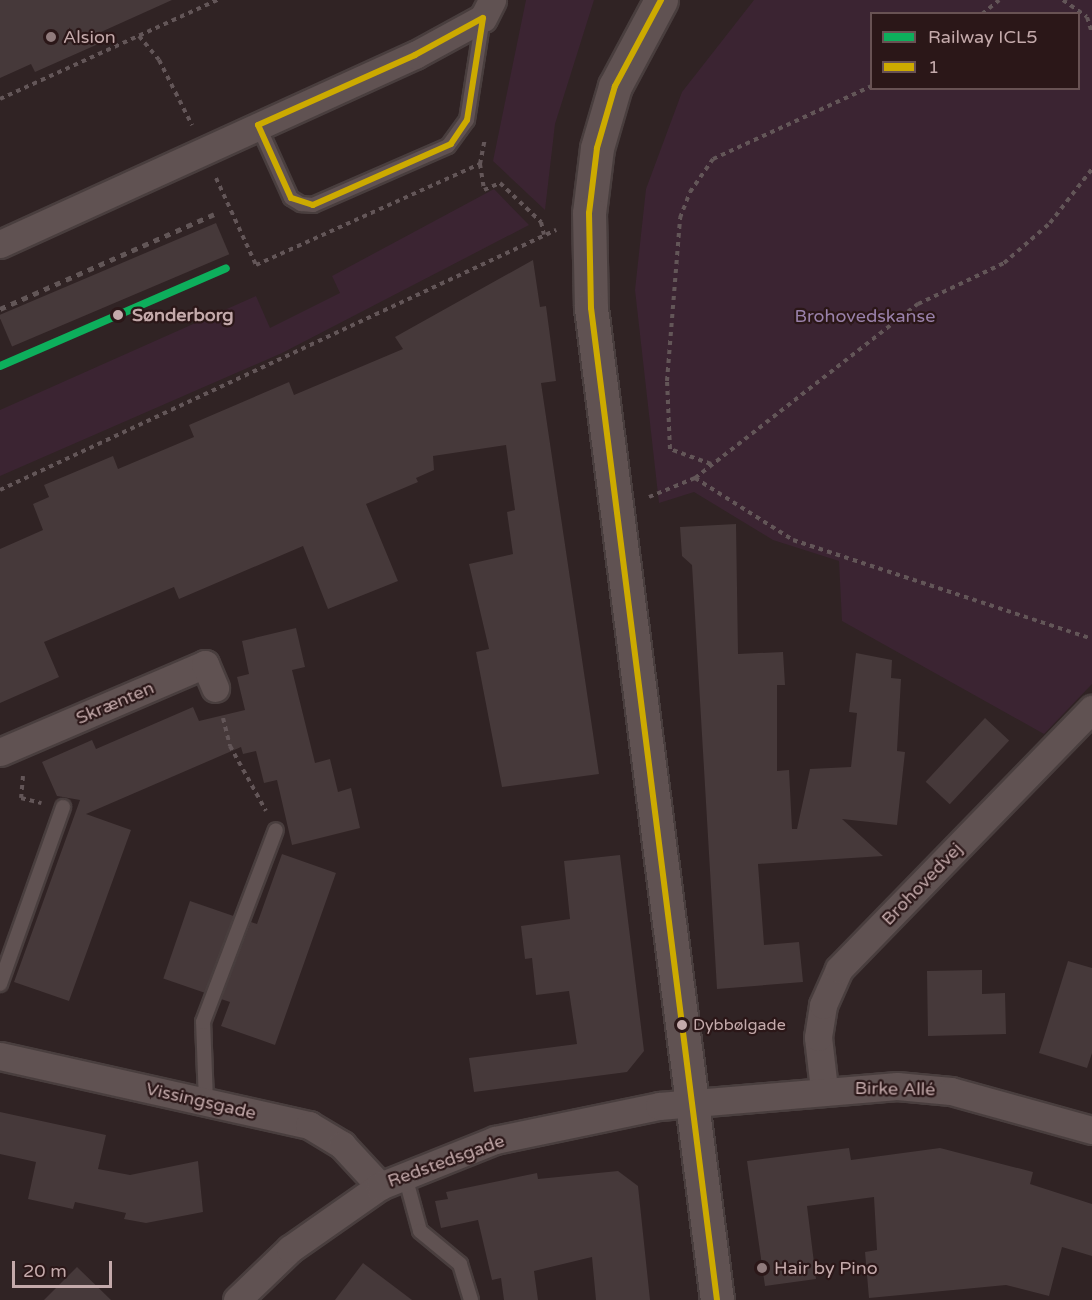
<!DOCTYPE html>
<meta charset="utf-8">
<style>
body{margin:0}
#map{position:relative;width:1092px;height:1300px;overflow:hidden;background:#302324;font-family:"Varela Round",sans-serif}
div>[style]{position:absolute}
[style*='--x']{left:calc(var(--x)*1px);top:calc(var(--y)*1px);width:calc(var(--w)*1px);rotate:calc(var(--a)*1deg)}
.green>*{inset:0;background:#3b2432}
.building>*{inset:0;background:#46393a;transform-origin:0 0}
.path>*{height:4px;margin-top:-2px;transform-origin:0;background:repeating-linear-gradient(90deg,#635658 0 4.5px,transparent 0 9px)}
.roads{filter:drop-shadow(2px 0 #493e3e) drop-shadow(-2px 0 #493e3e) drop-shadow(0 2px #493e3e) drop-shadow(0 -2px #493e3e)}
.service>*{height:14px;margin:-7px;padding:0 7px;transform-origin:7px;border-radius:7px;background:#605252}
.minor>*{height:27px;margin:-13.5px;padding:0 13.5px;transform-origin:13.5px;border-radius:13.5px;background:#605252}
.tertiary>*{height:33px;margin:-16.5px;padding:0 16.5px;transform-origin:16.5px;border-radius:16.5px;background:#605252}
.rail>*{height:4.5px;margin-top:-2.25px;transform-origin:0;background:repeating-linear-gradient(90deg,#625657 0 6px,transparent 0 12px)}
.bus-1>*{height:6px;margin:-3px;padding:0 3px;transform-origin:3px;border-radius:3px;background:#ca0}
.rail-1>*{height:8px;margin:-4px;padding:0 4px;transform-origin:4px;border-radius:4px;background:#0daf5c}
.dots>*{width:16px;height:16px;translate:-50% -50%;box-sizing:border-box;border:3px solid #2b1718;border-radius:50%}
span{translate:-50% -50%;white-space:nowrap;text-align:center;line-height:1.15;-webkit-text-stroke:4.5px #2b1718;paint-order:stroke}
.bus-label{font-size:16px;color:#c4aaab}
.left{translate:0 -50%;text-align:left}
.poi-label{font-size:18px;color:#c4aaab}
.stop-label{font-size:18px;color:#c4aaab;font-weight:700}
.park-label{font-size:18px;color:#9981aa}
.street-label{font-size:18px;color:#c4aaab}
.legend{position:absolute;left:870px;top:12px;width:210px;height:78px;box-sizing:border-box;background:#2b1718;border:2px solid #685253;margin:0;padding:8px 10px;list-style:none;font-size:18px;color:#c4aaab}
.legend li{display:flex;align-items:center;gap:12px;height:30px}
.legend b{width:30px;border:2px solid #685253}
.scale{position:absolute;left:12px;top:1261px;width:100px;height:27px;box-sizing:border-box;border:3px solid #c4aaab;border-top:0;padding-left:8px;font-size:18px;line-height:21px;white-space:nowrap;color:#c4aaab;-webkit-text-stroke:4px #2b1718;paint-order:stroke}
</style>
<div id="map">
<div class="green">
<div style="clip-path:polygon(526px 0,594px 0,555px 124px,545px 210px,493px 161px)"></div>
<div style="clip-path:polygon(evenodd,754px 0,1092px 0,1092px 684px,1044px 734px,842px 621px,839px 561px,773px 540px,694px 492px,659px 503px,635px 290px,646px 189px,682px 92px,754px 0,872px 14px,1078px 14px,1078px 88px,872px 88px,872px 14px)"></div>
<div style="clip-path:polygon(494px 189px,529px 225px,282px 353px,0 476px,0 410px,256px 296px,270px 328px,340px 293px,332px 276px)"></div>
</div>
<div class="building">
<div style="clip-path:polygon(0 0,172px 0,101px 32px,105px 41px,35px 72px,31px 64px,0 78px)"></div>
<div style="left:216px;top:223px;width:34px;height:236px;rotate:67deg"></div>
<div style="clip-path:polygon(533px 260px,540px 307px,546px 306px,556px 381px,541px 383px,599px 774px,502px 787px,476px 652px,489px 649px,469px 564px,513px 554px,507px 512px,515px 510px,506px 445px,433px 456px,434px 470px,416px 478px,418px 482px,366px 504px,398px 581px,328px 609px,303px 546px,179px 599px,174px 587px,44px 642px,59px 677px,0 703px,0 549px,43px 530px,33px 504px,49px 497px,44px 485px,113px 456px,118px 469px,194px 437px,189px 425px,289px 382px,294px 395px,403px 349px,395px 337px)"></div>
<div style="clip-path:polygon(736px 524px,738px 654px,783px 652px,785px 685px,777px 685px,777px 771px,789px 770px,792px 829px,797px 829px,810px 769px,851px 767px,857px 713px,849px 712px,856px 653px,892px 660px,891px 678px,901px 679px,897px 751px,905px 752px,897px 825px,842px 819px,883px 856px,758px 864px,764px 945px,799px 942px,803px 982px,717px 989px,692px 565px,682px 556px,680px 527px)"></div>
<div style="clip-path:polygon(296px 628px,305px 667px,292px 670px,315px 763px,330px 759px,338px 792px,351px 788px,360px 828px,292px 845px,277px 780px,264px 783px,256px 751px,243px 754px,241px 747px,86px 814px,131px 830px,69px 1001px,14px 982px,80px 800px,57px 796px,42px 762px,92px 740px,96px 749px,193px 707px,199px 721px,245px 710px,237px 677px,249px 674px,242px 641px)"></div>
<div style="left:985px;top:718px;width:33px;height:87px;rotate:43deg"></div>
<div style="clip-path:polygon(282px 854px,336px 873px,275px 1045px,221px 1026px,230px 1002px,221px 999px,251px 922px,257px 924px)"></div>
<div style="clip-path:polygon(620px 855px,644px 1051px,627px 1072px,474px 1092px,469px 1058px,577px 1044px,569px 991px,536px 995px,532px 958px,525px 959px,521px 926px,570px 919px,564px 861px)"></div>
<div style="left:190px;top:901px;width:46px;height:82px;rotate:19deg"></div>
<div style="clip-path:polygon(1068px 961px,1092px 968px,1092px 1053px,1087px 1068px,1039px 1053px)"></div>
<div style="clip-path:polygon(982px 970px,982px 994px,1005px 993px,1006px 1034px,928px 1036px,927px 971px)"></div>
<div style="clip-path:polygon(0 1112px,106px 1135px,98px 1169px,130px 1175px,198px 1161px,203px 1212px,146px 1223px,124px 1219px,126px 1213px,75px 1202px,73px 1209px,28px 1199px,36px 1162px,0 1154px)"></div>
<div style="clip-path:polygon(849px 1148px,851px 1160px,940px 1148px,1033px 1172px,1030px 1184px,1092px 1204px,1092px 1256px,1062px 1247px,1049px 1296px,1006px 1285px,869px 1298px,865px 1252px,877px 1250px,874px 1197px,807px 1206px,816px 1279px,765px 1286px,747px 1161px)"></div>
<div style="clip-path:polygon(618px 1171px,638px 1186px,650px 1300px,596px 1300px,592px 1257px,534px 1271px,538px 1300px,504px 1300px,501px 1278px,492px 1280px,478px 1220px,441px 1228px,435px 1201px,448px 1199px,446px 1192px,537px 1173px,538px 1179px)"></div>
<div style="clip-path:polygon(363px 1263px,412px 1300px,335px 1300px)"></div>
<div style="clip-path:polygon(77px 1267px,111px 1300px,44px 1300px)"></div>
</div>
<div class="path">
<div style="--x:1063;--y:0;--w:29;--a:35"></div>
<div style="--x:1087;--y:17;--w:17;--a:73"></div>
<div style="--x:982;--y:14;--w:22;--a:-39"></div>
<div style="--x:139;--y:36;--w:31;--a:50"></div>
<div style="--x:159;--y:60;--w:73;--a:63.1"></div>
<div style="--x:0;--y:99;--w:239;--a:-24.5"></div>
<div style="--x:480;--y:164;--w:26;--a:81"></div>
<div style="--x:484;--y:190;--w:17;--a:-24"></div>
<div style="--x:500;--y:183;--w:57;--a:43.6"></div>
<div style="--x:541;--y:222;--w:13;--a:77"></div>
<div style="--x:216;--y:178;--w:96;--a:65.3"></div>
<div style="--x:256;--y:265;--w:246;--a:-24.3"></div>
<div style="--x:480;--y:164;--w:26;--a:-79"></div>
<div style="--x:711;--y:464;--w:44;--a:-159.9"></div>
<div style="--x:670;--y:449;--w:68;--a:-92.5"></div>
<div style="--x:667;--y:381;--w:164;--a:-85.4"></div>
<div style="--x:680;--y:218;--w:28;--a:-69"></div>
<div style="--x:690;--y:192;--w:40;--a:-55.1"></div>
<div style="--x:713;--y:159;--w:175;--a:-24.7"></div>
<div style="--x:695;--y:478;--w:116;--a:32.3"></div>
<div style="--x:793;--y:540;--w:315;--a:18.3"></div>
<div style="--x:0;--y:490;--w:614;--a:-25.06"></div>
<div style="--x:649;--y:497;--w:50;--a:-22.4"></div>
<div style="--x:695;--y:478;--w:283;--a:-38"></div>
<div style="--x:918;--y:304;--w:95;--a:-25.5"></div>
<div style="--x:1004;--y:263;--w:61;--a:-41"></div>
<div style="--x:1050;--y:223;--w:68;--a:-52.1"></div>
<div style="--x:223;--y:718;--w:29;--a:76"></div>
<div style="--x:230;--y:746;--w:74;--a:61"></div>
<div style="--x:23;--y:776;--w:22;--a:95"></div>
<div style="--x:21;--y:798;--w:21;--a:14"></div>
</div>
<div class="roads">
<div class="service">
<div style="--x:258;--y:125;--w:80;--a:65.7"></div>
<div style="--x:291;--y:198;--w:12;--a:31"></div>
<div style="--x:301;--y:204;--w:12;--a:5"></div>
<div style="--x:313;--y:205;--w:147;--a:-23.6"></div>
<div style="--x:448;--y:146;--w:32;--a:-54"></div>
<div style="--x:467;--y:120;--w:103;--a:-81.1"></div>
<div style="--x:0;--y:984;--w:188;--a:-70.4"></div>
<div style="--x:206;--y:1102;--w:80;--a:-92.1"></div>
<div style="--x:203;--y:1022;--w:205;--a:-69.2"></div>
<div style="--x:405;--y:1176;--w:57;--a:74.7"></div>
<div style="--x:420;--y:1231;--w:52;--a:39.5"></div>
<div style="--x:460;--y:1264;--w:38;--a:73"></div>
</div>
<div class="minor">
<div style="--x:0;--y:244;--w:456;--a:-24.5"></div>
<div style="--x:415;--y:55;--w:77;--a:-28.6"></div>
<div style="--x:483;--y:18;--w:20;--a:-63"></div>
<div style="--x:0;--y:752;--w:223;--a:-23.2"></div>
<div style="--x:205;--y:664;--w:26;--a:67"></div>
<div style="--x:0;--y:1056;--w:317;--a:12.6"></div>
<div style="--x:309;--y:1125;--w:39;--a:31"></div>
<div style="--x:342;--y:1145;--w:56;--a:47.2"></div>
<div style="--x:824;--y:1089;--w:52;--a:-96.6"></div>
<div style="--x:818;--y:1037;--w:32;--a:-81"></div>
<div style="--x:823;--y:1005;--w:39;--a:-66"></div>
<div style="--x:839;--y:969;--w:363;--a:-45.8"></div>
<div style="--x:237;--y:1300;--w:74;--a:-43.9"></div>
<div style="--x:290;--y:1249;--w:110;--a:-35"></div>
<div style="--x:380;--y:1186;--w:124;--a:-21.8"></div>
<div style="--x:495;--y:1140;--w:167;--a:-11.7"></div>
<div style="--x:659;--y:1106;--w:239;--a:-4.8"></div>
<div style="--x:897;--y:1086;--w:54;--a:5.3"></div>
<div style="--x:951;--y:1091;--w:146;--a:15.5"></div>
</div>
<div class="tertiary">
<div style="--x:661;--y:0;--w:98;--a:118.1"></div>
<div style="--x:615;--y:86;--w:65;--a:106.2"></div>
<div style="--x:597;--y:148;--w:65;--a:97"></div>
<div style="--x:589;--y:213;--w:95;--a:88.8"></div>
<div style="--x:591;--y:308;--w:1000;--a:82.76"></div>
</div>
</div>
<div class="rail">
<div style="--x:0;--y:309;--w:234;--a:-23.9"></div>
</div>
<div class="bus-1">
<div style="--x:661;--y:0;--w:98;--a:118.1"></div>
<div style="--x:615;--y:86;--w:65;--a:106.2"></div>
<div style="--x:597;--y:148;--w:65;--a:97"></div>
<div style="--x:589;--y:213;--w:95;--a:88.8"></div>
<div style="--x:591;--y:308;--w:1000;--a:82.76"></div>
<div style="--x:483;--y:18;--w:103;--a:98.9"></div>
<div style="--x:467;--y:120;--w:29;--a:124"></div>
<div style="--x:451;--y:144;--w:151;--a:156.2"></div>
<div style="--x:313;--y:205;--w:23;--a:-162"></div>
<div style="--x:291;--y:198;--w:80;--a:-114.3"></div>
<div style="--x:258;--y:125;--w:172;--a:-24"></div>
<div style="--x:415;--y:55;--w:77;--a:-28.6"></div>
</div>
<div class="rail-1">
<div style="--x:0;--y:366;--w:246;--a:-23.4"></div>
</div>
<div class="dots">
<div style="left:51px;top:37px;background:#907b7c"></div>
<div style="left:118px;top:315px;background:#c4aaab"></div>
<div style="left:682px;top:1025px;background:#c4aaab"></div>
<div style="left:762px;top:1268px;background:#907b7c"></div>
</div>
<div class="bus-label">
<span class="left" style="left:693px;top:1025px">Dybbølgade</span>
</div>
<div class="poi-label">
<span class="left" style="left:63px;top:37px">Alsion</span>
<span class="left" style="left:774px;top:1268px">Hair by Pino</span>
</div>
<div class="stop-label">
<span class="left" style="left:132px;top:315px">Sønderborg</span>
</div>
<div class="park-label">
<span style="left:865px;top:316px">Brohovedskanse</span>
</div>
<div class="street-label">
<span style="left:115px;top:703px;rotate:-23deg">Skrænten</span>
<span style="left:922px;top:884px;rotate:-46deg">Brohovedvej</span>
<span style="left:895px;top:1089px;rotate:1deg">Birke Allé</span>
<span style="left:201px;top:1101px;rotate:13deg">Vissingsgade</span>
<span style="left:446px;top:1161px;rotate:-20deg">Redstedsgade</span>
</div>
<ul class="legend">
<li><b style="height:8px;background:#0daf5c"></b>Railway ICL5</li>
<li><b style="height:8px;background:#ca0"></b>1</li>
</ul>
<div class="scale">20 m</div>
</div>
